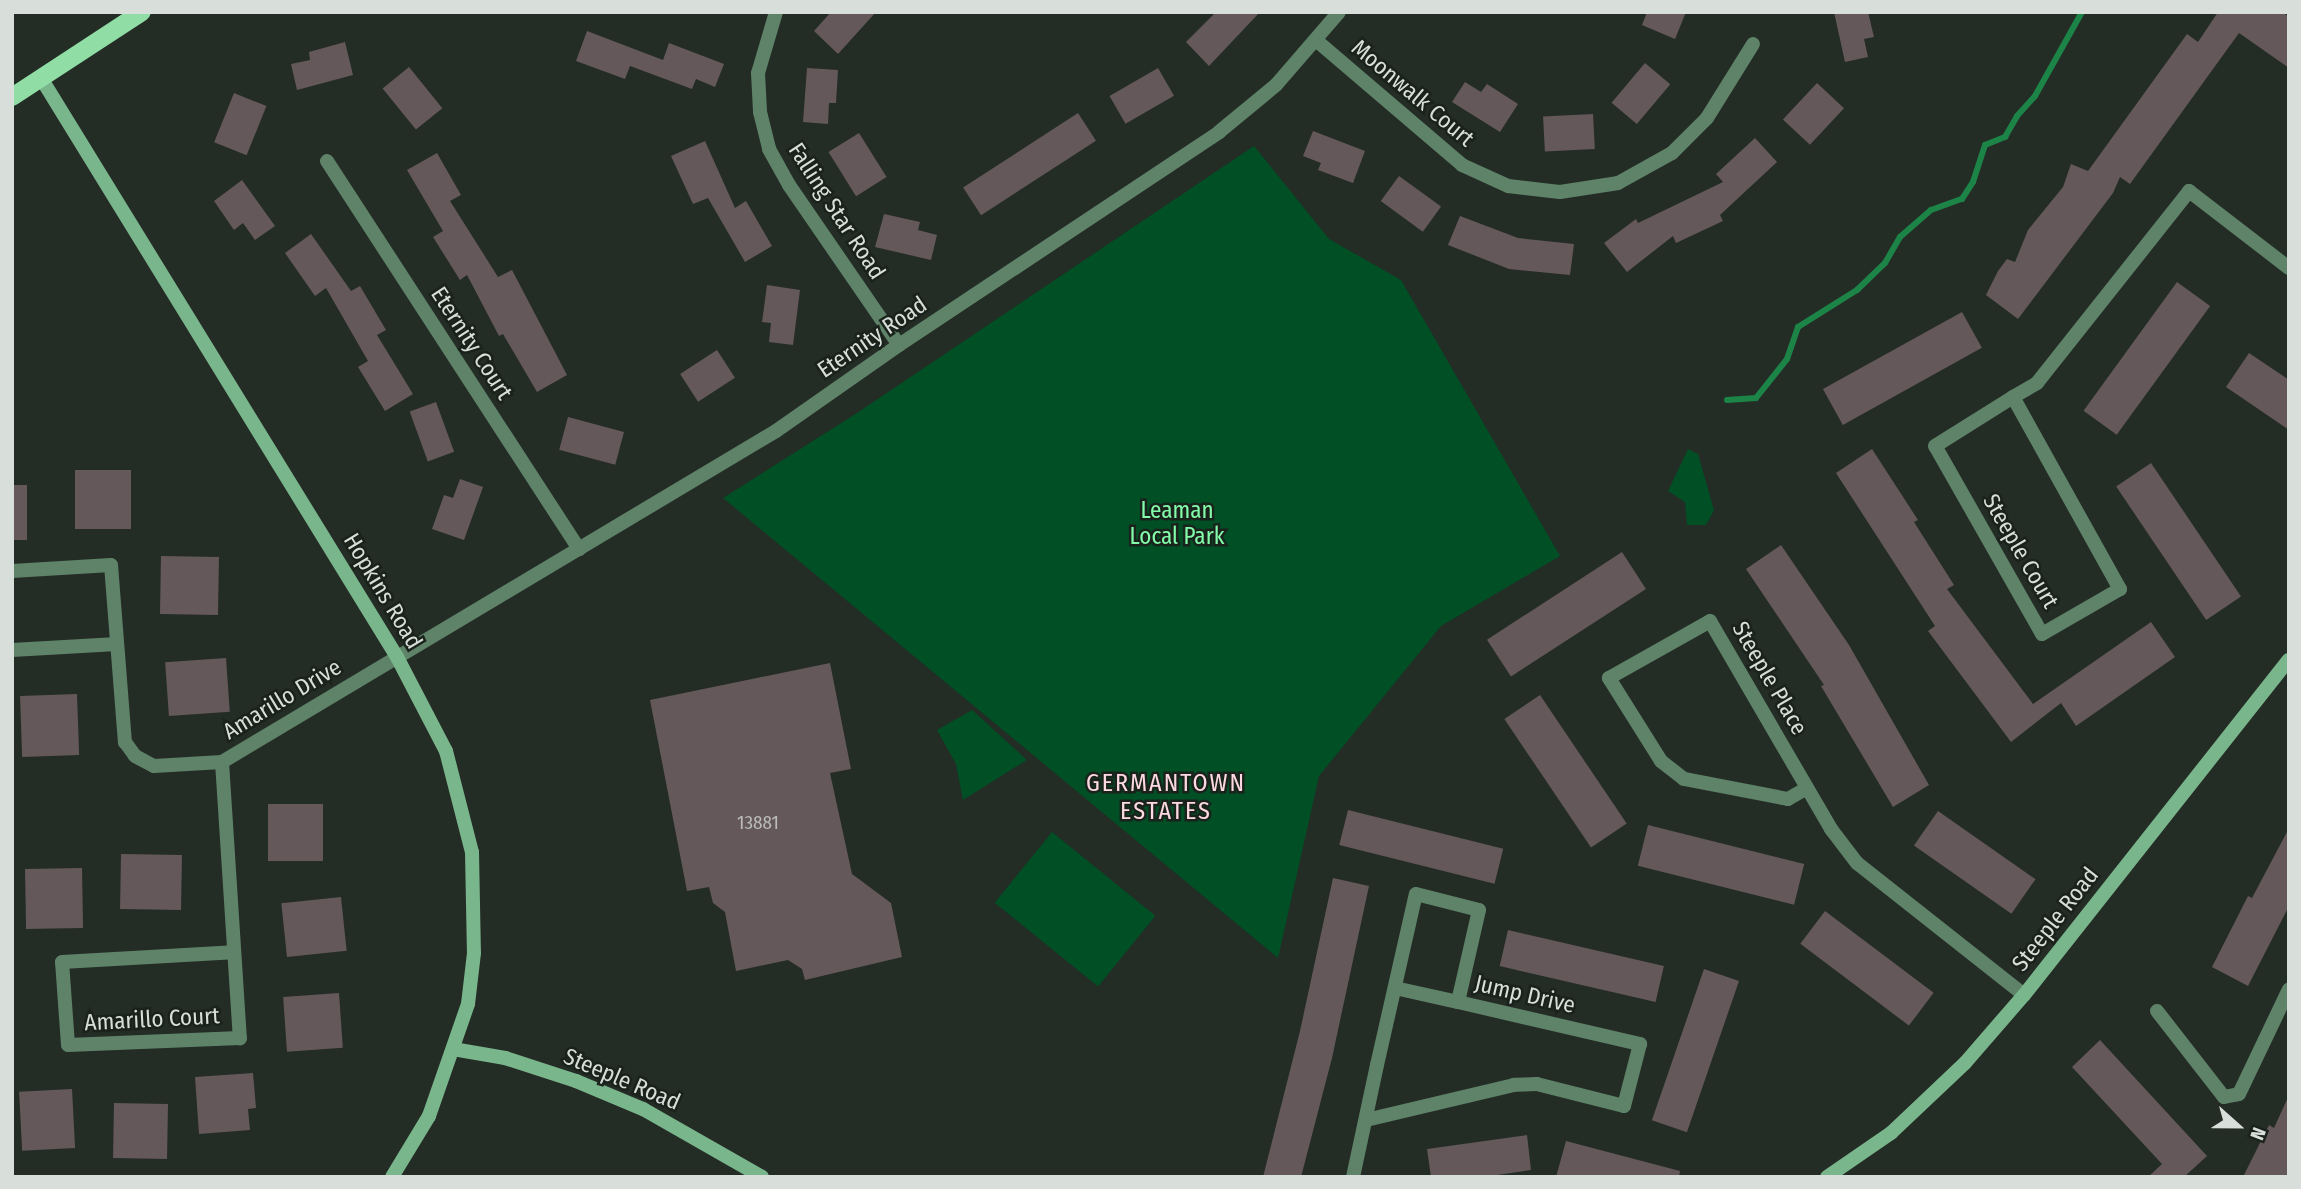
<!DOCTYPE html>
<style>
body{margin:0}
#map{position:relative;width:2301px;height:1189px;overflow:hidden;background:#242c26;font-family:"Fira Sans Condensed",sans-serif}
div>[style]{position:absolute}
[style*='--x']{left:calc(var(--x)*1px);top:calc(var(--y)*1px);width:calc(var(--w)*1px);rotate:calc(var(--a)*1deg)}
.green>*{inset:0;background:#004f25;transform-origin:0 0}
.stream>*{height:6px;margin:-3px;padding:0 3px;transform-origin:3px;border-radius:3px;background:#1d8448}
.building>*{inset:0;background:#64585b;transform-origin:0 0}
.street>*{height:14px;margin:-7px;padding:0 7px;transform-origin:7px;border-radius:7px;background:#5e8368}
.secondary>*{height:14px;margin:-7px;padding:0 7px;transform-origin:7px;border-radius:7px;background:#7ab68b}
.primary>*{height:18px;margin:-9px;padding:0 9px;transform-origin:9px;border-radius:9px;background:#90dda6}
span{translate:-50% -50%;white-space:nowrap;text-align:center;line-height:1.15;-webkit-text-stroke:5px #1a221c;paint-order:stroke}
.number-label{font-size:19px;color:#bbbcba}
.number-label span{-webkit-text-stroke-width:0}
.street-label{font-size:23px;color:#d8deda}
.park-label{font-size:23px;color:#83fdaa}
.neighbourhood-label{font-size:24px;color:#fddae2;letter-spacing:2px}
.frame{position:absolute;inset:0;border:14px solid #d8deda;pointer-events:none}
.north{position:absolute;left:2203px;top:1091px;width:70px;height:70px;-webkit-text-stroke:5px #1a221c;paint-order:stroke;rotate:111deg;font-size:19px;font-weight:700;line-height:28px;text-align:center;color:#d8deda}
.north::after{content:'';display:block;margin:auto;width:24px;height:32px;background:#d8deda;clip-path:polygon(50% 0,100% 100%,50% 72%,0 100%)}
</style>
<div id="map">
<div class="green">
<div style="clip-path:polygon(1254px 146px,1329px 239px,1401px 280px,1560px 556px,1441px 626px,1319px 776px,1278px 958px,723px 498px,857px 413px)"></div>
<div style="clip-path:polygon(1688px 449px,1698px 454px,1714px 510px,1706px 525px,1687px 525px,1685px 502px,1668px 491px)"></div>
<div style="clip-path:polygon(972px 710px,1027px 760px,963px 800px,956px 764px,937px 730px)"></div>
<div style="left:1052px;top:832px;width:133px;height:91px;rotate:39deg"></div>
</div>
<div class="stream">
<div style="--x:1727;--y:400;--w:29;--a:-4"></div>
<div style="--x:1756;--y:398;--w:50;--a:-51.5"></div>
<div style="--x:1787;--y:359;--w:34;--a:-71"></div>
<div style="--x:1798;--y:327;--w:70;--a:-32.1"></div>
<div style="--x:1857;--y:290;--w:39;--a:-44"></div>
<div style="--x:1885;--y:263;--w:30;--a:-60"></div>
<div style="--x:1900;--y:237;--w:41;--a:-41.1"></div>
<div style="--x:1931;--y:210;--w:33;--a:-20"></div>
<div style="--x:1962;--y:199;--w:20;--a:-57"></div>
<div style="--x:1973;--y:182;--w:39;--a:-72"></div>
<div style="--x:1985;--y:145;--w:22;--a:-22"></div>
<div style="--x:2005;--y:137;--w:24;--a:-60"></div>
<div style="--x:2017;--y:116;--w:27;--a:-48"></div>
<div style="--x:2035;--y:96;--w:96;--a:-60.8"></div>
</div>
<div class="building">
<div style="clip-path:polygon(831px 12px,876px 12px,838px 54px,814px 31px)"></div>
<div style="clip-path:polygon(1216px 12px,1260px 12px,1209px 66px,1186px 42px)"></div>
<div style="clip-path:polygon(1647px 12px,1686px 12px,1675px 39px,1642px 25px)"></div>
<div style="clip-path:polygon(1834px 12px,1868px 12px,1874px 37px,1864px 39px,1868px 57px,1845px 62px)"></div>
<div style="clip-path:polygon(2218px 12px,2282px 12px,2289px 17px,2289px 68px,2239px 33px,2130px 184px,2120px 177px,2113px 193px,2018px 319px,1986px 295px,1998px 271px,2007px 259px,2015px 262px,2028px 230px,2063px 187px,2071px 164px,2088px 171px,2187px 34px,2198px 42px)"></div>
<div style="clip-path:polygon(587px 31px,663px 60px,669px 43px,724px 64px,715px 87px,696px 79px,692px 89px,630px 66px,625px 79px,576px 61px)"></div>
<div style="clip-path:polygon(345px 42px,353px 75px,297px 90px,291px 64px,310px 60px,309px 52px)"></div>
<div style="left:1645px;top:63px;width:33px;height:52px;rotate:40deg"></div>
<div style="left:409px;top:67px;width:53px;height:34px;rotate:51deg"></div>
<div style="clip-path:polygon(807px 68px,838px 70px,836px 103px,829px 103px,828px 124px,803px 122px)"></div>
<div style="left:1158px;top:68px;width:32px;height:56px;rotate:60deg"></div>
<div style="clip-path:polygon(1465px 82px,1481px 92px,1487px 84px,1518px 104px,1500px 132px,1452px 102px)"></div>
<div style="left:1817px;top:83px;width:37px;height:50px;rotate:43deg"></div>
<div style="left:234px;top:93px;width:35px;height:53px;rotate:22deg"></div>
<div style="left:1078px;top:113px;width:33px;height:137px;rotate:57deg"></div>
<div style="left:1593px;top:114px;width:35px;height:50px;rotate:87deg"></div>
<div style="clip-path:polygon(1313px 131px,1365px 151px,1353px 183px,1318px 170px,1321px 163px,1303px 156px)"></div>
<div style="left:859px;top:133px;width:52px;height:36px;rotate:58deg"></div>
<div style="clip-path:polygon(1755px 138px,1777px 162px,1720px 215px,1723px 221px,1676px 243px,1673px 236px,1627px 272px,1604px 243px,1636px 219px,1638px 223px,1723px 182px,1716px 174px)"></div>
<div style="clip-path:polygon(705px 141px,735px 208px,746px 201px,772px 246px,745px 262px,708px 198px,693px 204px,671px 156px)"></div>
<div style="clip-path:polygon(437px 153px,461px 195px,450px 201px,498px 277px,512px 270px,567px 375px,537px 392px,503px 334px,499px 336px,467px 275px,460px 280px,433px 237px,443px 231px,407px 170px)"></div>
<div style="left:1399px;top:176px;width:52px;height:31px;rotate:36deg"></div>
<div style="clip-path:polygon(242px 180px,275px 226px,255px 240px,243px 223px,234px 230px,214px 201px)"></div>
<div style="clip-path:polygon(884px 214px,920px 222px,918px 230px,937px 235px,931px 260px,875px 247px)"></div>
<div style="clip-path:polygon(1460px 216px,1518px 238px,1574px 244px,1570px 275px,1509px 269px,1448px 245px)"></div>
<div style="clip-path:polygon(311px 234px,351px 291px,360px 286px,386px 330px,377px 335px,413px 394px,385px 411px,358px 367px,368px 361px,326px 288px,315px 296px,285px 253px)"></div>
<div style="left:2177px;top:282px;width:41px;height:159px;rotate:36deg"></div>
<div style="clip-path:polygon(767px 285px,800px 290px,793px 345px,769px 342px,771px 323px,762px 322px)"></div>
<div style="left:1962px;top:312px;width:41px;height:159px;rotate:61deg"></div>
<div style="left:717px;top:350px;width:33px;height:44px;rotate:57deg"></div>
<div style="clip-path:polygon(2249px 353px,2289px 380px,2289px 430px,2226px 387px)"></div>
<div style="left:436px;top:402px;width:53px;height:28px;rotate:70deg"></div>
<div style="left:568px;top:417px;width:58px;height:34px;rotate:15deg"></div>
<div style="clip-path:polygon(1872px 449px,1918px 520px,1914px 522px,1954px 585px,1947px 589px,2033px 704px,2151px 622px,2175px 657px,2076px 726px,2061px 703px,2011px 742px,1928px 631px,1935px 626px,1836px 473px)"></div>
<div style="left:2151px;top:463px;width:161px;height:42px;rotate:56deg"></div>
<div style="left:75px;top:470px;width:56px;height:59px"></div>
<div style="clip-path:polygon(460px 479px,483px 487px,464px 540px,432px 529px,444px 495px,453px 498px)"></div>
<div style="left:12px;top:485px;width:15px;height:55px"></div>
<div style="clip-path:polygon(1781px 545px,1849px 645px,1929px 785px,1893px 807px,1821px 686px,1824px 685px,1746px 569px)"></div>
<div style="left:1622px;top:552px;width:44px;height:161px;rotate:57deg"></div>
<div style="left:161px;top:556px;width:58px;height:58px;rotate:1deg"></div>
<div style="left:226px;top:658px;width:54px;height:61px;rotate:86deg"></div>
<div style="clip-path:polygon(830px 663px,851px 769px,830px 773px,852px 874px,891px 903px,902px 957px,805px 980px,802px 969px,788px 960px,736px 971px,725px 912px,713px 903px,709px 887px,687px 891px,650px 700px)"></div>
<div style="left:77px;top:694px;width:61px;height:57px;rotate:88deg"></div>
<div style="left:1540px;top:695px;width:155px;height:43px;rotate:56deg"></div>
<div style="left:268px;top:804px;width:55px;height:57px"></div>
<div style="left:1348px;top:810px;width:160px;height:36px;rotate:14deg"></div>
<div style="left:1938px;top:811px;width:119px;height:42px;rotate:35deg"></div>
<div style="left:1648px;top:825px;width:161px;height:42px;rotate:14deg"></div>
<div style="clip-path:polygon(2289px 828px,2289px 906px,2248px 986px,2212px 967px,2248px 896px,2252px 898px)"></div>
<div style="left:121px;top:854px;width:61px;height:55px;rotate:1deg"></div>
<div style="left:82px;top:868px;width:60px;height:57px;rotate:89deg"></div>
<div style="clip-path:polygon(1333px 878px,1369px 886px,1332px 1058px,1301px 1177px,1263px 1177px,1300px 1031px)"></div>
<div style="left:341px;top:897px;width:54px;height:60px;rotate:84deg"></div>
<div style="left:1825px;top:911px;width:136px;height:41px;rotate:37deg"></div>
<div style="left:1508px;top:930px;width:160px;height:37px;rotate:13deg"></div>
<div style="left:1704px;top:969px;width:37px;height:160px;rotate:19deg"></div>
<div style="left:339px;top:993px;width:55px;height:56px;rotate:86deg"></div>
<div style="clip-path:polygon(2100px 1040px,2207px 1156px,2184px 1177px,2148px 1177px,2162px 1164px,2072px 1067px)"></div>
<div style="clip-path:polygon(253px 1073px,256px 1108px,248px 1109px,250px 1130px,199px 1134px,195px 1077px)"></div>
<div style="left:72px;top:1089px;width:59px;height:53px;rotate:87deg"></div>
<div style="clip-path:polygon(2289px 1095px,2289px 1177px,2243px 1177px,2269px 1125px,2274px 1128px)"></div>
<div style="left:114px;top:1103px;width:54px;height:55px;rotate:1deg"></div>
<div style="clip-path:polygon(1527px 1135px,1531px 1170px,1484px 1177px,1431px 1177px,1427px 1149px)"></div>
<div style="clip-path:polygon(1566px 1141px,1680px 1171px,1679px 1177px,1556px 1177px)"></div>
</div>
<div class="street">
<div style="--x:776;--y:12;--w:64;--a:106.4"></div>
<div style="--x:758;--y:73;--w:39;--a:87"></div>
<div style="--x:760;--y:112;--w:38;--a:76"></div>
<div style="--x:769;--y:149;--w:41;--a:60.9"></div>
<div style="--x:789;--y:185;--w:194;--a:55.5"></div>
<div style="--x:1317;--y:41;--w:191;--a:40.5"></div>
<div style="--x:1462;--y:165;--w:51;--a:24.5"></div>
<div style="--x:1508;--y:186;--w:52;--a:6.6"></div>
<div style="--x:1560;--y:192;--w:59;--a:-8.8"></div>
<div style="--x:1618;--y:183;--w:62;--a:-29.1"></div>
<div style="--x:1672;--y:153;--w:49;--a:-45"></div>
<div style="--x:1707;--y:118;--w:87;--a:-58.1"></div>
<div style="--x:327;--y:161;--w:463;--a:57"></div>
<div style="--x:2013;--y:397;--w:220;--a:60.9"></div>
<div style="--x:2120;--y:589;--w:90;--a:150"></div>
<div style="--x:2042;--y:634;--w:216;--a:-119.6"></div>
<div style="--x:1935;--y:446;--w:92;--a:-32.1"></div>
<div style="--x:2013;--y:397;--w:28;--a:-30"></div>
<div style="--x:2037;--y:383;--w:245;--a:-51.6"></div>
<div style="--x:2189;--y:191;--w:126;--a:37.6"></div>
<div style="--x:12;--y:571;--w:99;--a:-3.5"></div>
<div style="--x:111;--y:565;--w:178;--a:85.5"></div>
<div style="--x:125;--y:742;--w:17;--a:54"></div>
<div style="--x:135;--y:756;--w:21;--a:28"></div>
<div style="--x:154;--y:766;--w:68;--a:-3.4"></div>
<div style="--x:222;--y:762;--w:645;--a:-30.86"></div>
<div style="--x:776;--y:431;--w:150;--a:-35"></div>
<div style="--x:899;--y:345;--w:384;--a:-33.6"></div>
<div style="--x:1219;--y:132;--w:74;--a:-39.5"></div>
<div style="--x:1276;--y:85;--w:96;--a:-49.2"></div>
<div style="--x:12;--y:650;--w:105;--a:-3.3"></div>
<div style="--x:222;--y:762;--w:277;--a:86.3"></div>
<div style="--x:240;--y:1038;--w:172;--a:177.7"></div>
<div style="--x:68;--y:1045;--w:83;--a:-94.1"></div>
<div style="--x:62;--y:962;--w:171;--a:-3.3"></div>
<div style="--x:1807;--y:788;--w:22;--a:150"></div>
<div style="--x:1788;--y:799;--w:106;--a:-169.1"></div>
<div style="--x:1684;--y:779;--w:29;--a:-142"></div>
<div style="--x:1661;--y:761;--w:98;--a:-122.1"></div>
<div style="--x:1609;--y:678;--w:116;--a:-29.4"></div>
<div style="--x:1710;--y:621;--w:241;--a:59.8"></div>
<div style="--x:1831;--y:829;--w:43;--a:52.6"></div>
<div style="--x:1857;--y:863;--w:213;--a:38.3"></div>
<div style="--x:1395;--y:988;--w:65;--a:12.5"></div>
<div style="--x:2157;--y:1011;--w:109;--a:52.1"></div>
<div style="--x:2224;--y:1097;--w:15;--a:-11"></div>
<div style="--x:2239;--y:1094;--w:116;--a:-64.5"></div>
<div style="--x:1353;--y:1177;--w:115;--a:-77.9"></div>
<div style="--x:1377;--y:1065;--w:175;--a:-77.2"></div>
<div style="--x:1416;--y:894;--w:65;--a:14.3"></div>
<div style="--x:1479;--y:910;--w:94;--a:102.9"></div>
<div style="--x:1458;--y:1002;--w:187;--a:13"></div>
<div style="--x:1640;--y:1044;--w:64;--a:104.5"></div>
<div style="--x:1624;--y:1106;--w:90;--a:-165.8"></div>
<div style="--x:1537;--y:1084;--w:23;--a:178"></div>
<div style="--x:1514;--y:1085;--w:152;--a:166.7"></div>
</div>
<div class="secondary">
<div style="--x:41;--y:78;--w:680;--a:58.41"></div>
<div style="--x:397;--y:657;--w:106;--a:62.5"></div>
<div style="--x:446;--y:751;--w:104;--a:75.6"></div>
<div style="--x:472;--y:852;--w:101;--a:88.9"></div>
<div style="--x:474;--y:953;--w:51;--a:96.7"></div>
<div style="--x:468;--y:1004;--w:119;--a:109.2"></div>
<div style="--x:429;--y:1116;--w:71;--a:121.2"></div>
<div style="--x:453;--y:1049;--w:53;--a:9.8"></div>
<div style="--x:505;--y:1058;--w:75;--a:17.9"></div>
<div style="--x:576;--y:1081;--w:73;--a:22.7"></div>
<div style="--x:643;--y:1109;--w:137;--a:29.7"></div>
<div style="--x:1827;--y:1177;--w:78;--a:-34.5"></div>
<div style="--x:1891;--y:1133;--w:102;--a:-43.4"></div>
<div style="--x:1965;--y:1063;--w:90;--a:-49.1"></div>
<div style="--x:2024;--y:995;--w:427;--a:-51.7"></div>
</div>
<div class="primary">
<div style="--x:12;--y:97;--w:155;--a:-33.2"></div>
</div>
<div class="number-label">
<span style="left:758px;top:823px">13881</span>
</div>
<div class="street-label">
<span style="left:1413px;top:93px;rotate:40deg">Moonwalk Court</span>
<span style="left:837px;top:211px;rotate:57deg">Falling Star Road</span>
<span style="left:872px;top:337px;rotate:-34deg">Eternity Road</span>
<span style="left:472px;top:343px;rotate:57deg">Eternity Court</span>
<span style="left:2021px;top:551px;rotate:60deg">Steeple Court</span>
<span style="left:383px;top:591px;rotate:59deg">Hopkins Road</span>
<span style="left:1770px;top:678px;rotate:60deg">Steeple Place</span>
<span style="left:282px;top:699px;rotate:-31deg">Amarillo Drive</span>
<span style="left:2055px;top:919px;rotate:-52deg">Steeple Road</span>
<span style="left:1525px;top:994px;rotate:13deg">Jump Drive</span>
<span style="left:152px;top:1019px;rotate:-3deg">Amarillo Court</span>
<span style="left:622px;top:1079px;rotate:23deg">Steeple Road</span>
</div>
<div class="park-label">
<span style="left:1177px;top:523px">Leaman<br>Local Park</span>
</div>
<div class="neighbourhood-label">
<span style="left:1166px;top:798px">GERMANTOWN<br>ESTATES</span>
</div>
<div class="frame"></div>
<div class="north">N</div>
</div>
